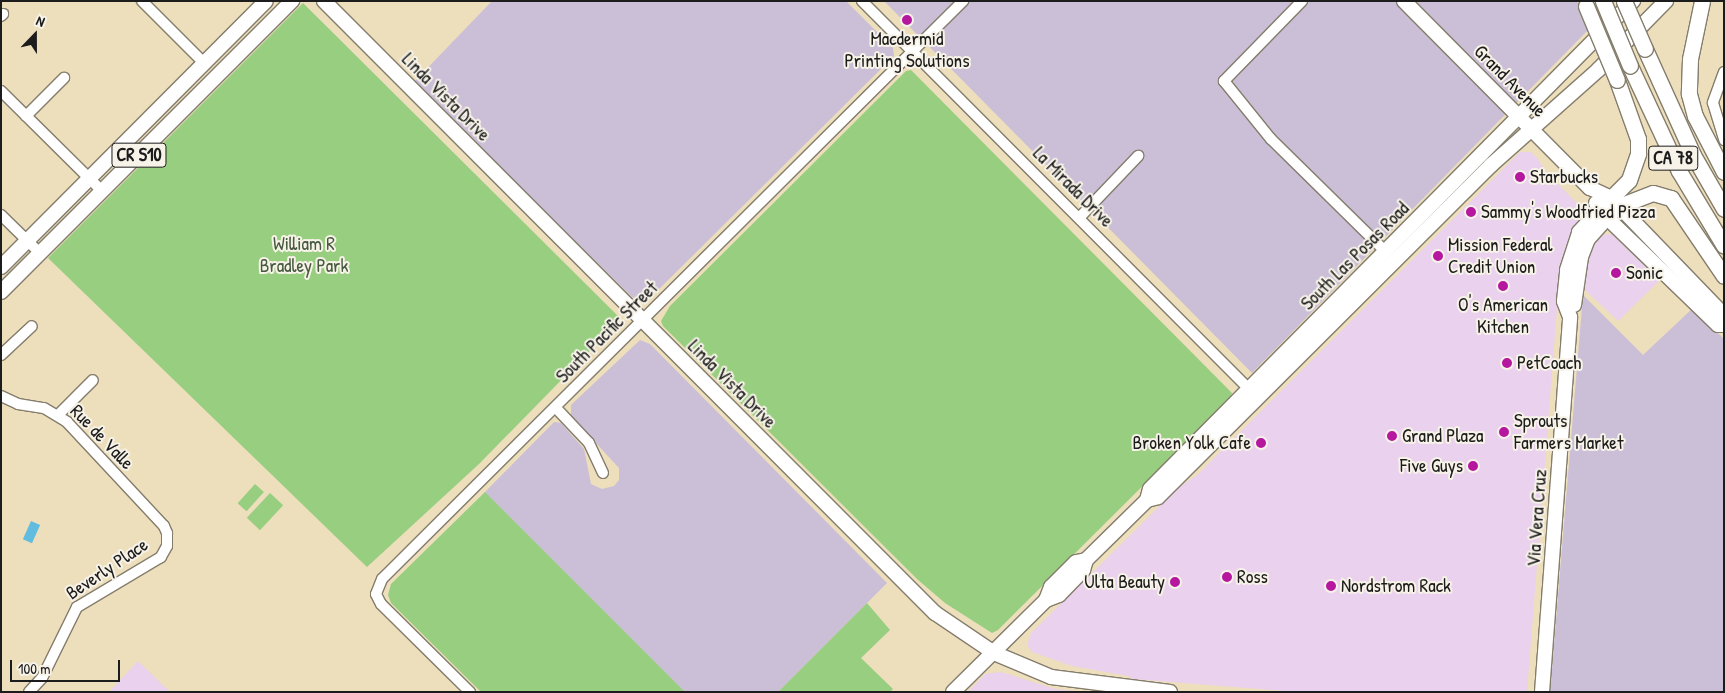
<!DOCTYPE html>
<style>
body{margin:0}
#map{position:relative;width:1725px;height:693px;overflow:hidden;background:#eddebc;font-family:"Patrick Hand",sans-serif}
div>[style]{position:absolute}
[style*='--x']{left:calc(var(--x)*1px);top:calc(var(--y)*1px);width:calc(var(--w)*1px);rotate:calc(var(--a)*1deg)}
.built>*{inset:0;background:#ead1ed}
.industrial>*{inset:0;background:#cabfd7}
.green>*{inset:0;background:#98ce80;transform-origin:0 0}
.water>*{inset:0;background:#61bcdf;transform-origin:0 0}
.roads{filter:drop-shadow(1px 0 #847d6c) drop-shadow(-1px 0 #847d6c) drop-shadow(0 1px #847d6c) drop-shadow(0 -1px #847d6c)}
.minor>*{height:10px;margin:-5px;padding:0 5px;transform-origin:5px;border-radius:5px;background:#fff}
.major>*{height:14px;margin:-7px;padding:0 7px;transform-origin:7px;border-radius:7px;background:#fff}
.highway>*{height:15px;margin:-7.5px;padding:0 7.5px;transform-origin:7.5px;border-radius:7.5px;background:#fff}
.bridges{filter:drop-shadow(1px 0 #847d6c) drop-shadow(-1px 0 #847d6c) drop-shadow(0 1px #847d6c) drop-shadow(0 -1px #847d6c)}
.highway-bridge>*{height:15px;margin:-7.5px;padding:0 7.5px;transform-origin:7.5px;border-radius:7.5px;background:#fff}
.dots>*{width:14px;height:14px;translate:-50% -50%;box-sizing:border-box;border:2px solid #f7f3e8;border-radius:50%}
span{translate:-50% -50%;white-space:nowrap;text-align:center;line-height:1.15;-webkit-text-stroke:4px #f7f3e8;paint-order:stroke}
.shield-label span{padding:1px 4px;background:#f7f3e8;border:1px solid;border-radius:4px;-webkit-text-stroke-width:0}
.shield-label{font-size:18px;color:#1c1c1c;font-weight:700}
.poi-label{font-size:19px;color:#1c1c1c}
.left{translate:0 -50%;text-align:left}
.right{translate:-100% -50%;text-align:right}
.street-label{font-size:19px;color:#1c1c1c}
.park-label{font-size:19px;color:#475a3f}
.frame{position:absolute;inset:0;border:2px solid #1c1c1c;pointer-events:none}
.north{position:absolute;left:10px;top:10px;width:50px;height:50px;-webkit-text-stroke:4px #f7f3e8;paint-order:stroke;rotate:22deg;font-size:14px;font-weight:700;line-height:20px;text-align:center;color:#1c1c1c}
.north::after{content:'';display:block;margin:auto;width:18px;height:22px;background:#1c1c1c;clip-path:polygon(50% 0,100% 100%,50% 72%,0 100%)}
.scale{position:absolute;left:10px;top:660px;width:110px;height:22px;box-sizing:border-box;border:2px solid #1c1c1c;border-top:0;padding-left:6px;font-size:15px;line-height:18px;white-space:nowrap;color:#1c1c1c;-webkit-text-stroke:4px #f7f3e8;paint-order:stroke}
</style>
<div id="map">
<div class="built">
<div style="clip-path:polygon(1520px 152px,1531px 152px,1537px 158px,1546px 172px,1582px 208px,1583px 217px,1565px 250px,1559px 282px,1527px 692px,1297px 692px,1133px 679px,1128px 676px,1072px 666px,1032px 652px,1027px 645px,1031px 633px,1178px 488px,1197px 475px)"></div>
<div style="clip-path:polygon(1612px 234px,1660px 280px,1618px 321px,1584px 289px,1589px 254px,1600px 235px)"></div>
<div style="clip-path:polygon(138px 661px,170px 692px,109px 692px)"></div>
<div style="clip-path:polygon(1001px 672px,1055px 689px,1087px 692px,968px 692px,985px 674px)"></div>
</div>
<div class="industrial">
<div style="clip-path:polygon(492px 1px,846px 1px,893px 48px,894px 56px,648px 300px,640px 300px,632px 297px,414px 82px)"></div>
<div style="clip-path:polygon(884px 1px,1577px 1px,1589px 29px,1252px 373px)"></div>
<div style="clip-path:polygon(1583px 295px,1643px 355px,1693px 308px,1724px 339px,1724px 692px,1550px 692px)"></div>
<div style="clip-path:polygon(640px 340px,650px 344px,887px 583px,778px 692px,684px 692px,484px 493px,554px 422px,561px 423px,584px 449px,591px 484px,602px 489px,614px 486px,619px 480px,619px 468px,571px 416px,571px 405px)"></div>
</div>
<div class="green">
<div style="clip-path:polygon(303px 3px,621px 319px,479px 464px,367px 567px,48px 258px)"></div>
<div style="clip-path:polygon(911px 70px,1232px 393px,1229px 400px,998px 630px,992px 633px,945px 603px,917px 579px,663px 326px,661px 321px,670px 306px,906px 71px)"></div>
<div style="left:255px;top:484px;width:12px;height:26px;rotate:42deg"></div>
<div style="clip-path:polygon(485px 492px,685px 692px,481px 692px,391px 603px,388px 595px,391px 584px)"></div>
<div style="left:270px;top:493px;width:18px;height:34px;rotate:43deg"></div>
<div style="clip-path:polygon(867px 603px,890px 630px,861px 658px,893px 689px,890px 692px,778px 692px)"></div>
</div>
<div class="water">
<div style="left:31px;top:521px;width:10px;height:20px;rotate:24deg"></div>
</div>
<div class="roads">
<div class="minor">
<div style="--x:142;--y:1;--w:88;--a:45"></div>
<div style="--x:862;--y:1;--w:554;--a:45.07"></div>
<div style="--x:1302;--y:1;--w:112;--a:134.3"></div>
<div style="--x:1224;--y:81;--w:75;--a:51"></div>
<div style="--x:1271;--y:139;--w:161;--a:44.5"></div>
<div style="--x:1;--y:16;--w:3;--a:-45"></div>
<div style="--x:1724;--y:72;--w:33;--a:110"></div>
<div style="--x:1713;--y:103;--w:39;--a:73"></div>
<div style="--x:1;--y:91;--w:142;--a:44.7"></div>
<div style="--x:26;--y:116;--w:54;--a:-45"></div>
<div style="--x:1;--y:215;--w:54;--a:44.3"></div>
<div style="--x:1079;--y:218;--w:86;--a:-46.4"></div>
<div style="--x:1;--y:355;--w:42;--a:-43.1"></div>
<div style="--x:1;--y:396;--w:19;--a:25"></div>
<div style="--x:18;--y:404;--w:26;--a:9"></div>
<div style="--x:44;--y:408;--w:27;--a:31"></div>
<div style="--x:67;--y:422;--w:142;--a:47"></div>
<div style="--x:164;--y:526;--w:8;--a:67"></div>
<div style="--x:167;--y:533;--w:13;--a:90"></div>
<div style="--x:167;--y:546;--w:13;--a:119"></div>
<div style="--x:161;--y:557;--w:98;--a:149.2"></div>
<div style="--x:77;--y:607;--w:79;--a:116.2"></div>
<div style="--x:42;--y:678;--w:19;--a:133"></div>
<div style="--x:556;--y:408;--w:48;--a:46.7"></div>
<div style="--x:589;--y:443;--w:33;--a:65"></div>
<div style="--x:58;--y:415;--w:49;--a:-45"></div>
<div style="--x:470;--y:692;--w:125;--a:-135.3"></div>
<div style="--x:381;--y:604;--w:11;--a:-117"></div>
<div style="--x:376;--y:594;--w:16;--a:-68"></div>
<div style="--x:382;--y:579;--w:820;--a:-44.85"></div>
</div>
<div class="major">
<div style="--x:324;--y:1;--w:865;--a:45.05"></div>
<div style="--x:935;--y:613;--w:71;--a:34.1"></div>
<div style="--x:994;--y:653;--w:62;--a:22.8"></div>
<div style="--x:1051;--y:677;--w:120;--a:7.2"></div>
<div style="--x:1404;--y:1;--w:264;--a:45.2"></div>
<div style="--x:1590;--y:188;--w:23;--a:25"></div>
<div style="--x:1611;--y:198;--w:163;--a:46"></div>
<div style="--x:1596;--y:203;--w:8;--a:67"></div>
<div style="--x:1599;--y:210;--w:165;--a:44"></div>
<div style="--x:1718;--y:325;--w:6;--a:0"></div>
<div style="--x:1;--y:267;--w:375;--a:-45.1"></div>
<div style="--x:1;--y:292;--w:412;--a:-45"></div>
<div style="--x:1574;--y:305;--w:49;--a:-81.7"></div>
<div style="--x:1581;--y:257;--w:19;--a:-69"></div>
<div style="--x:1588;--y:239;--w:38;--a:-48"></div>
<div style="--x:1147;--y:500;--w:11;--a:-75"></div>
<div style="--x:1150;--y:489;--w:687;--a:-45.3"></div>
<div style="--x:1046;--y:600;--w:14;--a:-21"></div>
<div style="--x:1059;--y:595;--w:35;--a:-46"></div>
<div style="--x:1083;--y:570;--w:10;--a:-73"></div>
<div style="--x:1086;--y:560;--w:86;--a:-44.5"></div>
<div style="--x:1147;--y:500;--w:11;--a:-15"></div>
<div style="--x:1158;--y:497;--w:470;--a:-44.9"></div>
<div style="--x:1491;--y:165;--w:143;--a:-41.6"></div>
<div style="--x:1598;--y:70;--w:97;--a:-45.4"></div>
<div style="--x:953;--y:692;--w:131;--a:-44.7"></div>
<div style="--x:1046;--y:600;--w:14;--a:-69"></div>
<div style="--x:1051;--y:587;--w:35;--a:-45"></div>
<div style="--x:1076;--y:562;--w:10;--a:-11"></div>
<div style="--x:1542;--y:692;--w:376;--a:-85.7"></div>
<div style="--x:1570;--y:317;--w:17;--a:-111"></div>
<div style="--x:1564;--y:301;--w:31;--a:-84"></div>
<div style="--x:1567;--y:270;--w:40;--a:-72"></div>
<div style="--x:1579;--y:232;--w:47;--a:-46.7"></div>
</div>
<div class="highway">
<div style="--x:1702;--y:1;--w:59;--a:101.7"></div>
<div style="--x:1690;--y:59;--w:35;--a:92"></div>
<div style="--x:1689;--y:94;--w:23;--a:75"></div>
<div style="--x:1695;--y:116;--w:63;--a:62.6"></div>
<div style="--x:1645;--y:49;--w:116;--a:65.6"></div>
<div style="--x:1693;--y:155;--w:62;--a:60.1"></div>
<div style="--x:1630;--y:66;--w:116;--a:65"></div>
<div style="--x:1679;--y:171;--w:87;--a:59"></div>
<div style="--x:1611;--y:198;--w:25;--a:-45"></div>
<div style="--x:1629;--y:180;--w:28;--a:-71"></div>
<div style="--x:1638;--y:154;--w:15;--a:-90"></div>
<div style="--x:1638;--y:139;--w:63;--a:-109.6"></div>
<div style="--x:1619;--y:206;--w:36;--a:-21"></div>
<div style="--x:1653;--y:193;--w:19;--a:16"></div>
<div style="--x:1671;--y:198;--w:94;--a:55.8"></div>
</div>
</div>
<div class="bridges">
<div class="highway-bridge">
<div style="--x:1603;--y:1;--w:70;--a:67.4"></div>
<div style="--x:1624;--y:1;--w:52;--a:66.4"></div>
<div style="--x:1586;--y:6;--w:80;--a:67.3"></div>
</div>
</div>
<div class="dots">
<div style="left:907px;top:20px;background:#b5179e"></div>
<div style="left:1520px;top:177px;background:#b5179e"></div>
<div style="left:1471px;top:212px;background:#b5179e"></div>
<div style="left:1438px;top:256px;background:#b5179e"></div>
<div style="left:1616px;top:273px;background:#b5179e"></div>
<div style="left:1503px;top:286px;background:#b5179e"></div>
<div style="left:1507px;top:363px;background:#b5179e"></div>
<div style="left:1504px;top:432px;background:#b5179e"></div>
<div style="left:1392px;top:436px;background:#b5179e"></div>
<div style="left:1261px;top:443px;background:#b5179e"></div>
<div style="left:1473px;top:466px;background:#b5179e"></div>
<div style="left:1227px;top:577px;background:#b5179e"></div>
<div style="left:1175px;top:582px;background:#b5179e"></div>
<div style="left:1331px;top:586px;background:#b5179e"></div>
</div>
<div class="shield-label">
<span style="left:139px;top:155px">CR S10</span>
<span style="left:1673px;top:158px">CA 78</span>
</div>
<div class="poi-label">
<span style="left:907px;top:50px">Macdermid<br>Printing Solutions</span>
<span class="left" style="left:1530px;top:177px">Starbucks</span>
<span class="left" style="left:1481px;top:212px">Sammy's Woodfried Pizza</span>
<span class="left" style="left:1448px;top:256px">Mission Federal<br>Credit Union</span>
<span class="left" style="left:1626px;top:273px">Sonic</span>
<span style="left:1503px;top:316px">O's American<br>Kitchen</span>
<span class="left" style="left:1517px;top:363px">PetCoach</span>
<span class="left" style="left:1514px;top:432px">Sprouts<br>Farmers Market</span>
<span class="left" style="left:1402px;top:436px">Grand Plaza</span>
<span class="right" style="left:1251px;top:443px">Broken Yolk Cafe</span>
<span class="right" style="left:1463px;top:466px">Five Guys</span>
<span class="left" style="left:1237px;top:577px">Ross</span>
<span class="right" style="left:1165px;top:582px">Ulta Beauty</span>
<span class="left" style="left:1341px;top:586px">Nordstrom Rack</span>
</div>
<div class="street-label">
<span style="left:1510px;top:81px;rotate:45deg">Grand Avenue</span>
<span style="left:446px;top:97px;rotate:45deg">Linda Vista Drive</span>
<span style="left:1073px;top:187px;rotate:45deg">La Mirada Drive</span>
<span style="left:1355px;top:256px;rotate:-45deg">South Las Posas Road</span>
<span style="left:607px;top:332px;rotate:-45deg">South Pacific Street</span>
<span style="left:732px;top:384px;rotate:45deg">Linda Vista Drive</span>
<span style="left:102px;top:437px;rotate:46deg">Rue de Valle</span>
<span style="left:1537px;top:518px;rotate:-86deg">Via Vera Cruz</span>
<span style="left:107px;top:569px;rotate:-34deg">Beverly Place</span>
</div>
<div class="park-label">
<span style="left:304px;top:255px">William R<br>Bradley Park</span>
</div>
<div class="frame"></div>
<div class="north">N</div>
<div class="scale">100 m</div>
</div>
